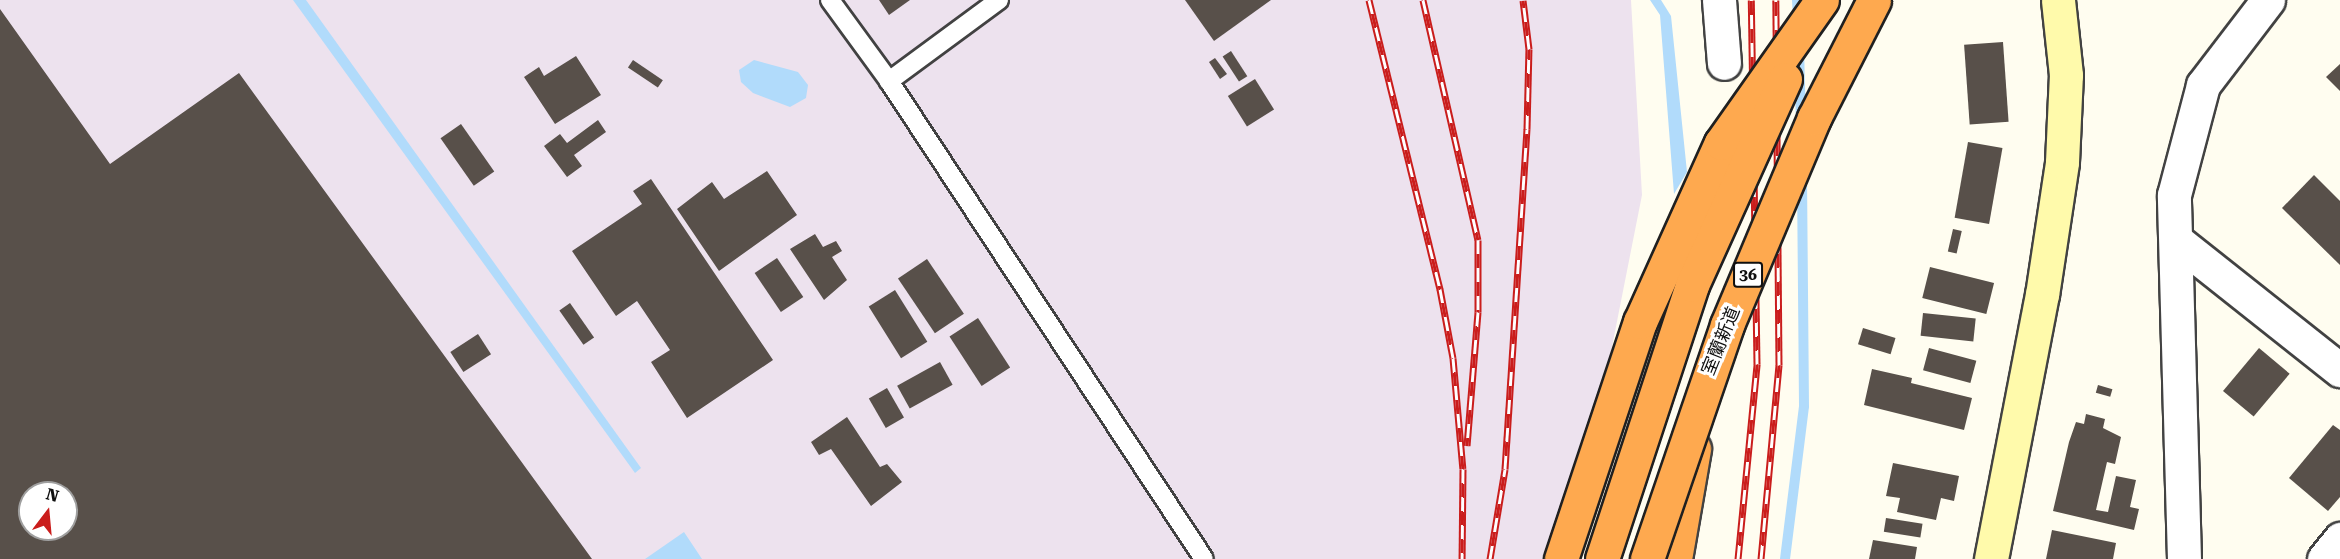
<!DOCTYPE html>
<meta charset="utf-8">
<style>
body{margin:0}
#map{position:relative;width:2340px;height:559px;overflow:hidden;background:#fffdf0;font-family:"Roboto Serif","Noto Sans JP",serif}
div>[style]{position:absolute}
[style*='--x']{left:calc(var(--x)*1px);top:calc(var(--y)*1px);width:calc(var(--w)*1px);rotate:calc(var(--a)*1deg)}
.industrial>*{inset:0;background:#ede2ee}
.water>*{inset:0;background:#b1dbfb}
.stream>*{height:10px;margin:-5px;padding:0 5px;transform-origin:5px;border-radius:5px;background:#b1dbfb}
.building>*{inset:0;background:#58504a;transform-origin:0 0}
.roads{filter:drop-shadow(2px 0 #424242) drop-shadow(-2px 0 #424242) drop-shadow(0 2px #424242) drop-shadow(0 -2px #424242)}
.lane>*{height:18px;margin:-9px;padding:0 9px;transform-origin:9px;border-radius:9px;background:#fff}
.street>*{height:33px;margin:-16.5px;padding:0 16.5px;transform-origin:16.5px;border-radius:16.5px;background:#fff}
.secondary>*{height:33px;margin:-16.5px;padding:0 16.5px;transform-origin:16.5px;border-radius:16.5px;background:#fffaab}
.highway>*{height:33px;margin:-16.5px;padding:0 16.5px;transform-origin:16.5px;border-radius:16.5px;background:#fea94f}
.rail>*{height:7px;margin-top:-3.5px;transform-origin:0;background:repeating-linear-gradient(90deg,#fff 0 14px,#ca1d1c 0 28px);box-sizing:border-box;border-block:2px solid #ca1d1c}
.bridges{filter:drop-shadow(2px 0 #202020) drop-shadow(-2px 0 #202020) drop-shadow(0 2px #202020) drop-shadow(0 -2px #202020)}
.highway-bridge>*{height:33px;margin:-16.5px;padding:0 16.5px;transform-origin:16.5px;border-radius:16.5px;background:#fea94f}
span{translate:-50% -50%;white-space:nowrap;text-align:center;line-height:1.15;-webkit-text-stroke:6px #fff;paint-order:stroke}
.shield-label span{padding:2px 4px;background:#fff;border:2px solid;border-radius:4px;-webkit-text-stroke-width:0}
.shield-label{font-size:16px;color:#0f0f0f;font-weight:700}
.street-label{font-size:18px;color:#0f0f0f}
.north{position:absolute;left:18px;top:481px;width:60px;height:60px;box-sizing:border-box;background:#fff;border:2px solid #9f9f9f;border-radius:50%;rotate:16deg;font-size:16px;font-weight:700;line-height:24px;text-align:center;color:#0f0f0f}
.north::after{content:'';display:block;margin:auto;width:21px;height:27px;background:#ca1d1c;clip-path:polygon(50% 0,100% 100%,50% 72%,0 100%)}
</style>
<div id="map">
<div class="industrial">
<div style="clip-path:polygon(evenodd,0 0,1631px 0,1642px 195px,1570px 559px,0 559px,0 0,30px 493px,66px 493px,66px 529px,30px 529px,30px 493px)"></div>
</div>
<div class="water">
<div style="clip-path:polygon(293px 0,306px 0,641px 468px,635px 473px)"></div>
<div style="clip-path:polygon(1650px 0,1661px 0,1671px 16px,1687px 172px,1674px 194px,1660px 15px)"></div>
<div style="clip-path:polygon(754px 60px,798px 72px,808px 85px,806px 98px,790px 107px,753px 93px,741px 82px,739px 70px)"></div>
<div style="clip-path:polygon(684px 532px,702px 559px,645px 559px)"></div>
</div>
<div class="stream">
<div style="--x:1797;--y:0;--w:21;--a:87"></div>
<div style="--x:1799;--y:48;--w:75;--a:88.5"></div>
<div style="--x:1785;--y:559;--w:154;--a:-82.9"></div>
<div style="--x:1804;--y:406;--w:232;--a:-90.5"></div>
</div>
<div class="building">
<div style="clip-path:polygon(879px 0,910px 0,889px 15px)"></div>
<div style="clip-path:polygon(1185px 0,1271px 0,1214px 41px)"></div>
<div style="clip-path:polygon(evenodd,0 9px,110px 164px,239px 73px,592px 559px,0 559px,0 9px,30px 493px,66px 493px,66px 529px,30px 529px,30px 493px)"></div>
<div style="left:2003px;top:42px;width:80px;height:39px;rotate:86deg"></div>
<div style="left:1231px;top:51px;width:30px;height:10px;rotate:57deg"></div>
<div style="clip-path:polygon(576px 56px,601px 95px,555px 124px,524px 77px,539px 67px,544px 76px)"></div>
<div style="clip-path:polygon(1215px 58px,1227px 74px,1220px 79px,1209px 62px)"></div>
<div style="left:633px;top:60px;width:36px;height:9px;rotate:34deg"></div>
<div style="clip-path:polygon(2340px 64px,2340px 91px,2326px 77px)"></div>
<div style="left:1255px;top:79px;width:36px;height:32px;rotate:58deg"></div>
<div style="clip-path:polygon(598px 120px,606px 132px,574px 155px,582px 166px,567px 177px,544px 146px,560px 134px,567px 143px)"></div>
<div style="left:461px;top:124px;width:58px;height:25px;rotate:55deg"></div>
<div style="left:1968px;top:142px;width:35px;height:77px;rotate:10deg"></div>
<div style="clip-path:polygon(767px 171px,797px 215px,719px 271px,677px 209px,712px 182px,724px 199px)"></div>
<div style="clip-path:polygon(2314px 175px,2340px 201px,2340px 265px,2282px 208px)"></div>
<div style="clip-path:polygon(651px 179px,773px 360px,687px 418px,651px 362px,670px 350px,637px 301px,616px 316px,572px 251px,642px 204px,633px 191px)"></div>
<div style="left:1953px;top:229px;width:9px;height:23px;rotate:13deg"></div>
<div style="clip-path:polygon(815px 234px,823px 247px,836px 241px,842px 251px,832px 257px,847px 280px,824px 300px,790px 249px)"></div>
<div style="left:777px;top:258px;width:47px;height:27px;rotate:56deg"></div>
<div style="left:927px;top:259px;width:66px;height:35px;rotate:56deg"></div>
<div style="left:1930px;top:267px;width:66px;height:32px;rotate:14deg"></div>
<div style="left:895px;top:290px;width:61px;height:31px;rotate:58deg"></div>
<div style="left:570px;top:303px;width:42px;height:13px;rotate:55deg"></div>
<div style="left:1923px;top:313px;width:53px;height:23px;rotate:6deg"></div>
<div style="left:978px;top:318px;width:59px;height:34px;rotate:57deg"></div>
<div style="left:1863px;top:328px;width:34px;height:17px;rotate:17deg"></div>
<div style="left:478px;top:334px;width:24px;height:33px;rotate:57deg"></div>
<div style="left:1929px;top:348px;width:49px;height:23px;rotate:15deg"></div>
<div style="left:2259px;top:348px;width:40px;height:56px;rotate:40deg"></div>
<div style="left:940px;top:362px;width:26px;height:49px;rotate:61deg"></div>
<div style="clip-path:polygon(1872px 369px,1912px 378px,1911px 383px,1972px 398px,1964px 430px,1864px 405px)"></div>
<div style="left:2098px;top:385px;width:15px;height:8px;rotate:16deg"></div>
<div style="left:887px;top:388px;width:34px;height:21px;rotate:60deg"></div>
<div style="clip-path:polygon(2086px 414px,2105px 419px,2103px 428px,2121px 437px,2115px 464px,2107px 462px,2096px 510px,2108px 512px,2116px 476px,2136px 480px,2130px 507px,2139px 509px,2134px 530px,2053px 511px,2069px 442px,2076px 422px,2084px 424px)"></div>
<div style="clip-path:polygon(847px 417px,880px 467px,887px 464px,902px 482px,871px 506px,831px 449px,819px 455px,811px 442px)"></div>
<div style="clip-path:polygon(2333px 425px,2340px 430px,2340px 497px,2328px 511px,2289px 478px)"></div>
<div style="clip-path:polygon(1893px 463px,1959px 476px,1954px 501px,1941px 498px,1936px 520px,1897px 512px,1900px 498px,1886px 496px)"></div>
<div style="left:1886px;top:518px;width:37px;height:14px;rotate:9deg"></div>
<div style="clip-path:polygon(2052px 530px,2116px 543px,2113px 559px,2046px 559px)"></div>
<div style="clip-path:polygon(1873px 540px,1917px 547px,1915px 559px,1869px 559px)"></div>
</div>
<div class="roads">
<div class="lane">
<div style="--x:830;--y:0;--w:100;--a:53.9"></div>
<div style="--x:999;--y:0;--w:137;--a:143.6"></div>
<div style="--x:889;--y:81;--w:572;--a:56.62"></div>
</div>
<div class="street">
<div style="--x:1719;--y:0;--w:63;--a:85.5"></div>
<div style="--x:2177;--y:241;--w:208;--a:38.4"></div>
<div style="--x:2184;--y:559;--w:364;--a:-91.6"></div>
<div style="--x:2174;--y:195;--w:114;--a:-75.2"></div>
<div style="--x:2203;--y:85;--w:107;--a:-52.6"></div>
<div style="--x:2324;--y:559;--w:26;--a:-51"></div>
</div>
<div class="secondary">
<div style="--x:1991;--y:559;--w:269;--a:-79.1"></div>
<div style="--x:2042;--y:295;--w:134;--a:-81.4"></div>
<div style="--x:2062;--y:162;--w:87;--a:-87.4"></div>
<div style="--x:2066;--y:75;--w:75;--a:-96.1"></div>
</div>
<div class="highway">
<div style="--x:1675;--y:559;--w:112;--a:-80.2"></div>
</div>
</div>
<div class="rail">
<div style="--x:1369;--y:0;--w:298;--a:76.2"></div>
<div style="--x:1440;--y:289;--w:70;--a:79.3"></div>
<div style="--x:1453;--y:358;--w:111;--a:84.9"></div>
<div style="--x:1463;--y:469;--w:90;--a:90.6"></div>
<div style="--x:1423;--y:0;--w:246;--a:77.1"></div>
<div style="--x:1478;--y:240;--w:72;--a:90"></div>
<div style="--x:1478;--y:312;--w:134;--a:94.7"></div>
<div style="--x:1490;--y:559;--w:91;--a:-80.5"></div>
<div style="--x:1505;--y:469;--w:341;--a:-86.3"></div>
<div style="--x:1527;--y:129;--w:80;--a:-88.6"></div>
<div style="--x:1529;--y:49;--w:49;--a:-97"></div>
<div style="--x:1738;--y:559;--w:196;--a:-84.4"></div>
<div style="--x:1757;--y:364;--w:364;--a:-90.9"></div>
<div style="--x:1761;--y:559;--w:195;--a:-84.7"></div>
<div style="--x:1779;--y:365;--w:365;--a:-90.5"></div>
</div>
<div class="bridges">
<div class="highway-bridge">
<div style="--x:1561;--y:559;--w:250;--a:-71.6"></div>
<div style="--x:1640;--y:322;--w:196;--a:-65.7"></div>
<div style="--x:1721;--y:143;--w:175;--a:-54.8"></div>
<div style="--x:1602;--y:559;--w:288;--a:-71.8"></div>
<div style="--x:1692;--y:285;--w:226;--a:-65.7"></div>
<div style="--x:1647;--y:559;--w:247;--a:-71.1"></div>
<div style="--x:1727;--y:325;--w:225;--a:-67.2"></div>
<div style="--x:1814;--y:118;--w:132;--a:-63"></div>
</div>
</div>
<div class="shield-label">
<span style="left:1748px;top:275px">36</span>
</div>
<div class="street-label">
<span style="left:1721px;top:341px;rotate:-68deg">室蘭新道</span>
</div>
<div class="north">N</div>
</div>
